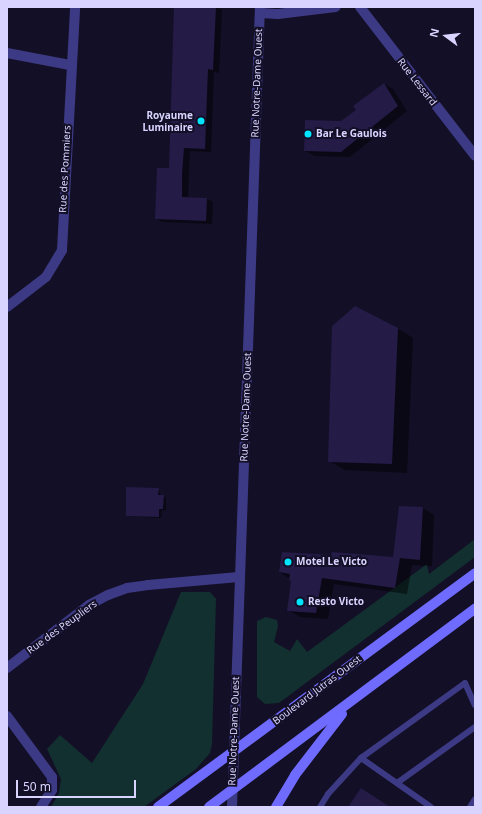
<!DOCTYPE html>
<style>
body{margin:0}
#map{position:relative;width:482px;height:814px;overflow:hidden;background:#130f26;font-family:"Noto Sans",sans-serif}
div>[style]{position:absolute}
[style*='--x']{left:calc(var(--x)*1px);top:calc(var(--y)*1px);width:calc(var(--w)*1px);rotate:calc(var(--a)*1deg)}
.green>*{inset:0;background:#12302f}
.shadow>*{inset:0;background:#0007}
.building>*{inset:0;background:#241b47}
.service>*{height:6px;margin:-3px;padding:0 3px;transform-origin:3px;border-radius:3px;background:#3d3a85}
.minor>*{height:10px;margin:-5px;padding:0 5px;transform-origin:5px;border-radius:5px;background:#3d3a85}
.tertiary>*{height:10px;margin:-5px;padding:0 5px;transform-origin:5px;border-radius:5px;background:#3d3a85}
.secondary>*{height:10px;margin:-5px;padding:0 5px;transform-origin:5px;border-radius:5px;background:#6f6bff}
.dots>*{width:11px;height:11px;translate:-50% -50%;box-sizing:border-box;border:2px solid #130f26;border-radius:50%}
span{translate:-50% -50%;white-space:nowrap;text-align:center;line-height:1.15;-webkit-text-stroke:4px #130f26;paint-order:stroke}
.street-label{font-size:10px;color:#d9d4ff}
.poi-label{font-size:10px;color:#d9d4ff;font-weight:700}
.right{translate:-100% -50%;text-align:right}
.left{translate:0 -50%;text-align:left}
.frame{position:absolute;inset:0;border:8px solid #d9d4ff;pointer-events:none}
.north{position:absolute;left:426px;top:16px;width:40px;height:40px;-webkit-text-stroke:3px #130f26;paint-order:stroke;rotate:285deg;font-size:11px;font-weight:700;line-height:16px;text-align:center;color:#d9d4ff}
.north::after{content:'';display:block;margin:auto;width:14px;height:18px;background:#d9d4ff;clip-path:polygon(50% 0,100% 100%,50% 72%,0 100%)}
.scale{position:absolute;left:16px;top:780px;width:120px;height:18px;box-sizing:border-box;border:2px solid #d9d4ff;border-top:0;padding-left:5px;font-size:12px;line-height:14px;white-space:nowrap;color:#d9d4ff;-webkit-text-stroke:3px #130f26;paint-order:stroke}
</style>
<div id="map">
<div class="green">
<div style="clip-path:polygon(475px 539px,475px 557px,279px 703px,265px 704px,257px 697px,257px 621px,266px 617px,277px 620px,278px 626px,274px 642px,290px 651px,297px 639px,307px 652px,427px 564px,429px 574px)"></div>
<div style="clip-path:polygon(181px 592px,210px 592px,216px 599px,212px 744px,210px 753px,196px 769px,144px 807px,51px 807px,59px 793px,61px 779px,47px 749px,60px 735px,92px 763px,143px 684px)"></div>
</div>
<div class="shadow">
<div style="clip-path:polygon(175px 7px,216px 7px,222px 10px,219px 73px,214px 72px,211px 152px,190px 151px,188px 198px,207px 199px,213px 202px,212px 224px,162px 222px,156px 218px,170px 169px)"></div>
<div style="clip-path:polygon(384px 84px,393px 89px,407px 111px,350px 157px,315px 156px,305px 151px,357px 110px)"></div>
<div style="clip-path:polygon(397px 328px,413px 338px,407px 473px,345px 470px,329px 461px)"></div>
<div style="clip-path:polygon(158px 489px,161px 496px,166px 498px,166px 510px,162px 510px,161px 518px,127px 516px)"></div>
<div style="clip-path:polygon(423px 508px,434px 515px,432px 566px,412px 565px,407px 594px,334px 584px,328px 619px,300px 617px,288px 610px,292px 581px,280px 572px,394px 559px)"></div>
</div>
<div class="building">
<div style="clip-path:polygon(174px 7px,216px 7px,213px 70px,208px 69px,205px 149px,184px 148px,182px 175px,182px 197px,207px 198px,206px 221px,155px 219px,157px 168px,169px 168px)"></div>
<div style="clip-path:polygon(384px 83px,398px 106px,341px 152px,304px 151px,305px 120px,341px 121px,356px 110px,353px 106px)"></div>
<div style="clip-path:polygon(355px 306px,398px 328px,392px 464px,328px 462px,332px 326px)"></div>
<div style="clip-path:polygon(126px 487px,159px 488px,158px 495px,164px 495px,163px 509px,159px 509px,159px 517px,126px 516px)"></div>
<div style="clip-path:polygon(399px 506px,423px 507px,420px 560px,400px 558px,395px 588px,322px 578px,316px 613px,287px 611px,291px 581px,289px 580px,290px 574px,279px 572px,282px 552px,331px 555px,332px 552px,393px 557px)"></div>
<div style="clip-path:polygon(361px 788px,390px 807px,348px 807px)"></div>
</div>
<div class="service">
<div style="--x:361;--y:758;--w:85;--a:35"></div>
<div style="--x:397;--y:783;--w:96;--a:-35.7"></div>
<div style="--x:320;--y:807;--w:15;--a:-58"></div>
<div style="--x:328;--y:794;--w:49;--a:-47.5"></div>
<div style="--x:361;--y:758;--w:128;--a:-35.8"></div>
<div style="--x:465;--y:683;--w:24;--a:66"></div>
<div style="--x:470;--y:807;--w:9;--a:-58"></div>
</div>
<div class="minor">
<div style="--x:360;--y:7;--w:188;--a:52.3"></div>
<div style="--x:260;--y:13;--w:18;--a:3"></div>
<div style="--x:278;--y:14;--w:58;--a:-6.9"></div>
<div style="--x:7;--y:53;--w:64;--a:10.8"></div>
<div style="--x:7;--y:307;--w:49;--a:-37.6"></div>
<div style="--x:46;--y:277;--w:31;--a:-59"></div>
<div style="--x:62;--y:250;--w:243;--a:-86.9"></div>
<div style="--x:7;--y:668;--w:103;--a:-37.5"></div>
<div style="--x:89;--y:605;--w:21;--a:-28"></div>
<div style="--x:108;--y:595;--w:20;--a:-20"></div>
<div style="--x:127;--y:588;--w:21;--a:-8"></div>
<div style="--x:148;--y:585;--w:91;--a:-5"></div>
<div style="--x:7;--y:716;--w:76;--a:53.6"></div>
<div style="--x:52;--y:777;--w:13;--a:90"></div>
<div style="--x:52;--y:790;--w:20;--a:123"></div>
</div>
<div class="tertiary">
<div style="--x:232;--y:807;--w:800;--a:-88"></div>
</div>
<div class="secondary">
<div style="--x:158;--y:807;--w:394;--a:-36.4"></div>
<div style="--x:209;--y:807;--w:332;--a:-36.7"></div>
<div style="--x:276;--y:807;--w:37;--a:-59"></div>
<div style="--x:295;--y:775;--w:77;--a:-52.4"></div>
</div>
<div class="dots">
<div style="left:201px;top:121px;background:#00e5ff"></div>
<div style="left:308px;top:134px;background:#00e5ff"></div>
<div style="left:288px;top:562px;background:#00e5ff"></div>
<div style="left:300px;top:602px;background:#00e5ff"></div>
</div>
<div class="street-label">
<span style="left:417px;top:82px;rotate:52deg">Rue Lessard</span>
<span style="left:257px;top:83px;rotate:-88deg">Rue Notre-Dame Ouest</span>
<span style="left:65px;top:169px;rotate:-87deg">Rue des Pommiers</span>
<span style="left:246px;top:407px;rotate:-88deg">Rue Notre-Dame Ouest</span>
<span style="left:62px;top:627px;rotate:-36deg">Rue des Peupliers</span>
<span style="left:317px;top:690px;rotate:-37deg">Boulevard Jutras Ouest</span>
<span style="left:234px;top:731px;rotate:-88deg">Rue Notre-Dame Ouest</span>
</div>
<div class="poi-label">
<span class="right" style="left:193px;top:121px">Royaume<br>Luminaire</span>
<span class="left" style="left:316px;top:134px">Bar Le Gaulois</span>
<span class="left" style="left:296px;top:562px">Motel Le Victo</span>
<span class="left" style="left:308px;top:602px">Resto Victo</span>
</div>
<div class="frame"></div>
<div class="north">N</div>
<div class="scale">50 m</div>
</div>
